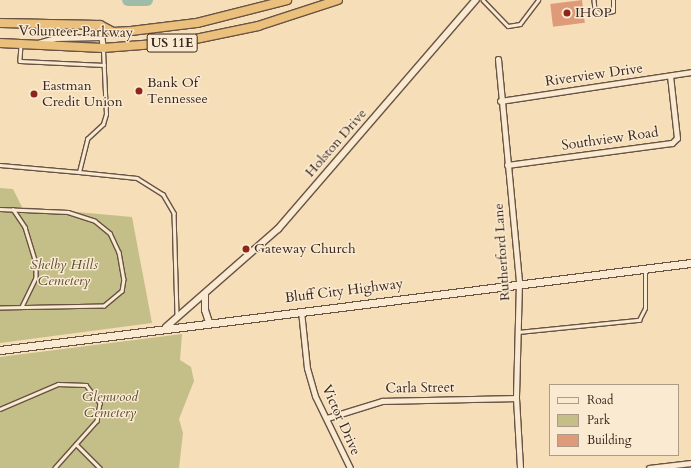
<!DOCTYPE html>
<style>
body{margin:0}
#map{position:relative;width:691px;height:468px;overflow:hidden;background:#f6deb8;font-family:Cardo,serif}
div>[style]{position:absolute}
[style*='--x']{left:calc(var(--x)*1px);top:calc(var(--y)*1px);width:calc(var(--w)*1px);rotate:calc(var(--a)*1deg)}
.green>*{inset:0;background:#c4bf89}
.river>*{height:12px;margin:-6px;padding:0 6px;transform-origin:6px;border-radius:6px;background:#9ebda9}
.building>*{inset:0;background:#df9a7a;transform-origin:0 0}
.roads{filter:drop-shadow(1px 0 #685344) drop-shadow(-1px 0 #685344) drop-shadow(0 1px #685344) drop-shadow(0 -1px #685344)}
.service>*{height:2.5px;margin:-1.25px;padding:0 1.25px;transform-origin:1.25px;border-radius:1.25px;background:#f9ead1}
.minor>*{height:5px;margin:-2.5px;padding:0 2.5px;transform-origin:2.5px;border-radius:2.5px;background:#f9ead1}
.tertiary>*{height:6px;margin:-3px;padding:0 3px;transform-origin:3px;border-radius:3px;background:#f9ead1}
.secondary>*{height:7px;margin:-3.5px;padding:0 3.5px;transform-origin:3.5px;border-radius:3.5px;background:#f9ead1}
.trunk>*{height:8px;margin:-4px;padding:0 4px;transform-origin:4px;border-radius:4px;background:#ebbf7c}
.dots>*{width:11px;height:11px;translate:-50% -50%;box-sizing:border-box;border:2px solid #f9ead1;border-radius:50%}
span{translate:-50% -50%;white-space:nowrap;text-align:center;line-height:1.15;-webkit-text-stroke:3px #f9ead1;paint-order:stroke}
.shield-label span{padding:1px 3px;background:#f9ead1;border:1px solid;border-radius:3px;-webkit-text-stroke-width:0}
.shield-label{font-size:13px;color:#39251d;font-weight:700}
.poi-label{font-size:14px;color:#39251d}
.left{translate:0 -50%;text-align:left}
.street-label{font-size:14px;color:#39251d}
.park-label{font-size:14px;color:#5c4c38;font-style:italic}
.legend{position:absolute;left:549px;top:384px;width:130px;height:72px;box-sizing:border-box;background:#f9ead1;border:1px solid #ac9b89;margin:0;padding:5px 7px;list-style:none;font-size:12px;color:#39251d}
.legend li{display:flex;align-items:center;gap:8px;height:20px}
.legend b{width:20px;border:1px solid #ac9b89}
</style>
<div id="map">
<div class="green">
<div style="clip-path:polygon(0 188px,13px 189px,22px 207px,132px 217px,152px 323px,0 343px)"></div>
<div style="clip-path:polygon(182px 334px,180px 360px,191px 367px,194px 381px,179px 419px,183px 433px,179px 468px,0 468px,0 357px)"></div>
</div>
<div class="river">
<div style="--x:128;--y:0;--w:19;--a:0"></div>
</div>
<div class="building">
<div style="left:582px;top:0;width:23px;height:32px;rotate:83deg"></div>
</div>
<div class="roads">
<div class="service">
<div style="--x:483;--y:0;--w:36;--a:46"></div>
<div style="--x:508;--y:26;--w:12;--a:-9"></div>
<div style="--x:520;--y:24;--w:30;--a:-53"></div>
<div style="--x:594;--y:0;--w:10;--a:84"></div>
<div style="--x:595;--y:10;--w:6;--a:39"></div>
<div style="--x:600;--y:14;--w:13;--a:-13"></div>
<div style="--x:613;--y:11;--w:11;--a:-90"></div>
<div style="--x:21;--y:45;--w:16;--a:94"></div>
<div style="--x:20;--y:61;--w:84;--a:2.7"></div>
<div style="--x:0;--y:165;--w:79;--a:5.1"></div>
<div style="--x:79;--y:172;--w:34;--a:-76"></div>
<div style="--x:87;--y:139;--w:22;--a:-43"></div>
<div style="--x:103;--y:124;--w:10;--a:-73"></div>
<div style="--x:106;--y:114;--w:64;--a:-92.7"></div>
<div style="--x:79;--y:172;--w:58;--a:5.9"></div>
<div style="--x:137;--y:178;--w:31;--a:32"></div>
<div style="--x:163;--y:194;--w:22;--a:60"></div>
<div style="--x:174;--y:213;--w:102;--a:88.3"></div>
<div style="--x:0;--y:209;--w:68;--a:2.5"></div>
<div style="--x:68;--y:212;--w:28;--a:18"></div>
<div style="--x:95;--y:221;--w:19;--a:39"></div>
<div style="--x:110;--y:233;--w:21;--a:65"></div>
<div style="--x:119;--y:252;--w:27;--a:80"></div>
<div style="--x:124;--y:279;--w:12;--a:99"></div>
<div style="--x:122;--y:291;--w:23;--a:140"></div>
<div style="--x:104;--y:306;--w:104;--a:178.9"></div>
<div style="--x:13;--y:209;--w:22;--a:56"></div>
<div style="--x:25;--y:227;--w:39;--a:73"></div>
<div style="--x:36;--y:264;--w:14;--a:90"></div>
<div style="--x:36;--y:278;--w:32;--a:116"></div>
<div style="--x:518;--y:332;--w:122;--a:-5.7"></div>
<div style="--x:639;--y:320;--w:13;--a:-63"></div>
<div style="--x:645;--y:308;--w:38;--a:-90"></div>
<div style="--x:0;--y:409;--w:63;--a:-23.3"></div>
<div style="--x:58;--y:384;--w:28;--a:2"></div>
<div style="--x:86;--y:385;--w:23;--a:52"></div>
<div style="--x:100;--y:403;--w:18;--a:99"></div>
<div style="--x:97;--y:421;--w:63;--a:131.8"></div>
<div style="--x:76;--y:444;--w:34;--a:45"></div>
</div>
<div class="minor">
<div style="--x:100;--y:25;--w:23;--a:83"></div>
<div style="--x:38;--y:43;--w:19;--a:-16"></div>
<div style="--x:56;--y:38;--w:45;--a:-1.3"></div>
<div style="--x:498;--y:59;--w:224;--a:84.6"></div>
<div style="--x:519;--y:282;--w:116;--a:91.5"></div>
<div style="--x:516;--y:398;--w:70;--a:86.7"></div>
<div style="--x:500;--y:101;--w:193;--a:-8.6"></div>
<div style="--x:507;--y:165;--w:166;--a:-7.6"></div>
<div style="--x:672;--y:143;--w:7;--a:-45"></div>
<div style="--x:677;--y:138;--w:62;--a:-96.4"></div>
<div style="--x:301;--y:311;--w:57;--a:84"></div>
<div style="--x:307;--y:368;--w:29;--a:74"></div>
<div style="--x:315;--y:396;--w:80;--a:64.1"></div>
<div style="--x:327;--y:418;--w:58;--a:-17.2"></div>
<div style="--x:382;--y:401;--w:134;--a:-1.3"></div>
<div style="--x:649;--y:468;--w:42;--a:-6.8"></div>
</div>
<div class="tertiary">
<div style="--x:205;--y:295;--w:15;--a:90"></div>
<div style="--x:205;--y:310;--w:13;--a:72"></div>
<div style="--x:166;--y:327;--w:149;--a:-41.2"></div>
<div style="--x:278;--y:229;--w:303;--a:-49.2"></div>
</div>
<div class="secondary">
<div style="--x:0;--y:350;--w:696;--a:-7.18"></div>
</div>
<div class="trunk">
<div style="--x:0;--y:23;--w:100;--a:1.1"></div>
<div style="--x:100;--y:25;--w:15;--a:28"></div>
<div style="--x:113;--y:32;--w:18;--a:-3"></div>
<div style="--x:131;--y:31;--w:66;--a:-6.9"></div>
<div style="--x:197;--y:23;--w:93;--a:-14.3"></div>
<div style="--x:0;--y:43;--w:103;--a:2.8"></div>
<div style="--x:103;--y:48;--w:78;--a:-4.4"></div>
<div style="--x:181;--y:42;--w:79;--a:-11.7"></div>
<div style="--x:258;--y:26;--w:84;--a:-18"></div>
</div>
</div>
<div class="dots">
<div style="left:567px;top:13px;background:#8f2418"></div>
<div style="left:139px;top:91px;background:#8f2418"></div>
<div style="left:34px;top:94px;background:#8f2418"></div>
<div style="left:246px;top:249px;background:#8f2418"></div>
</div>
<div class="shield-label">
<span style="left:172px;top:43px">US 11E</span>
</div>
<div class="poi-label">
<span class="left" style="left:575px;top:13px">IHOP</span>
<span class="left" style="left:147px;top:91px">Bank Of<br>Tennessee</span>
<span class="left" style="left:42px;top:94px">Eastman<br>Credit Union</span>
<span class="left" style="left:254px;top:249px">Gateway Church</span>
</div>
<div class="street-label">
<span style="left:76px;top:32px;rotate:1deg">Volunteer Parkway</span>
<span style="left:594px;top:75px;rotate:-8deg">Riverview Drive</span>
<span style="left:610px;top:139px;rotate:-8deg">Southview Road</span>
<span style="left:336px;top:143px;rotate:-49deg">Holston Drive</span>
<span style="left:502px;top:252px;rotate:-94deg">Rutherford Lane</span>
<span style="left:344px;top:291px;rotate:-7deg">Bluff City Highway</span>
<span style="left:420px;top:388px;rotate:-1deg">Carla Street</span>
<span style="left:341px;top:420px;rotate:66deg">Victor Drive</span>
</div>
<div class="park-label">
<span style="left:64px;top:273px">Shelby Hills<br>Cemetery</span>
<span style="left:110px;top:405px">Glenwood<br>Cemetery</span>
</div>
<ul class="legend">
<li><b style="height:5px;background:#f9ead1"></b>Road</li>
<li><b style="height:11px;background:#c4bf89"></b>Park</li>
<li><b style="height:11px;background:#df9a7a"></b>Building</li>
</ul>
</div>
